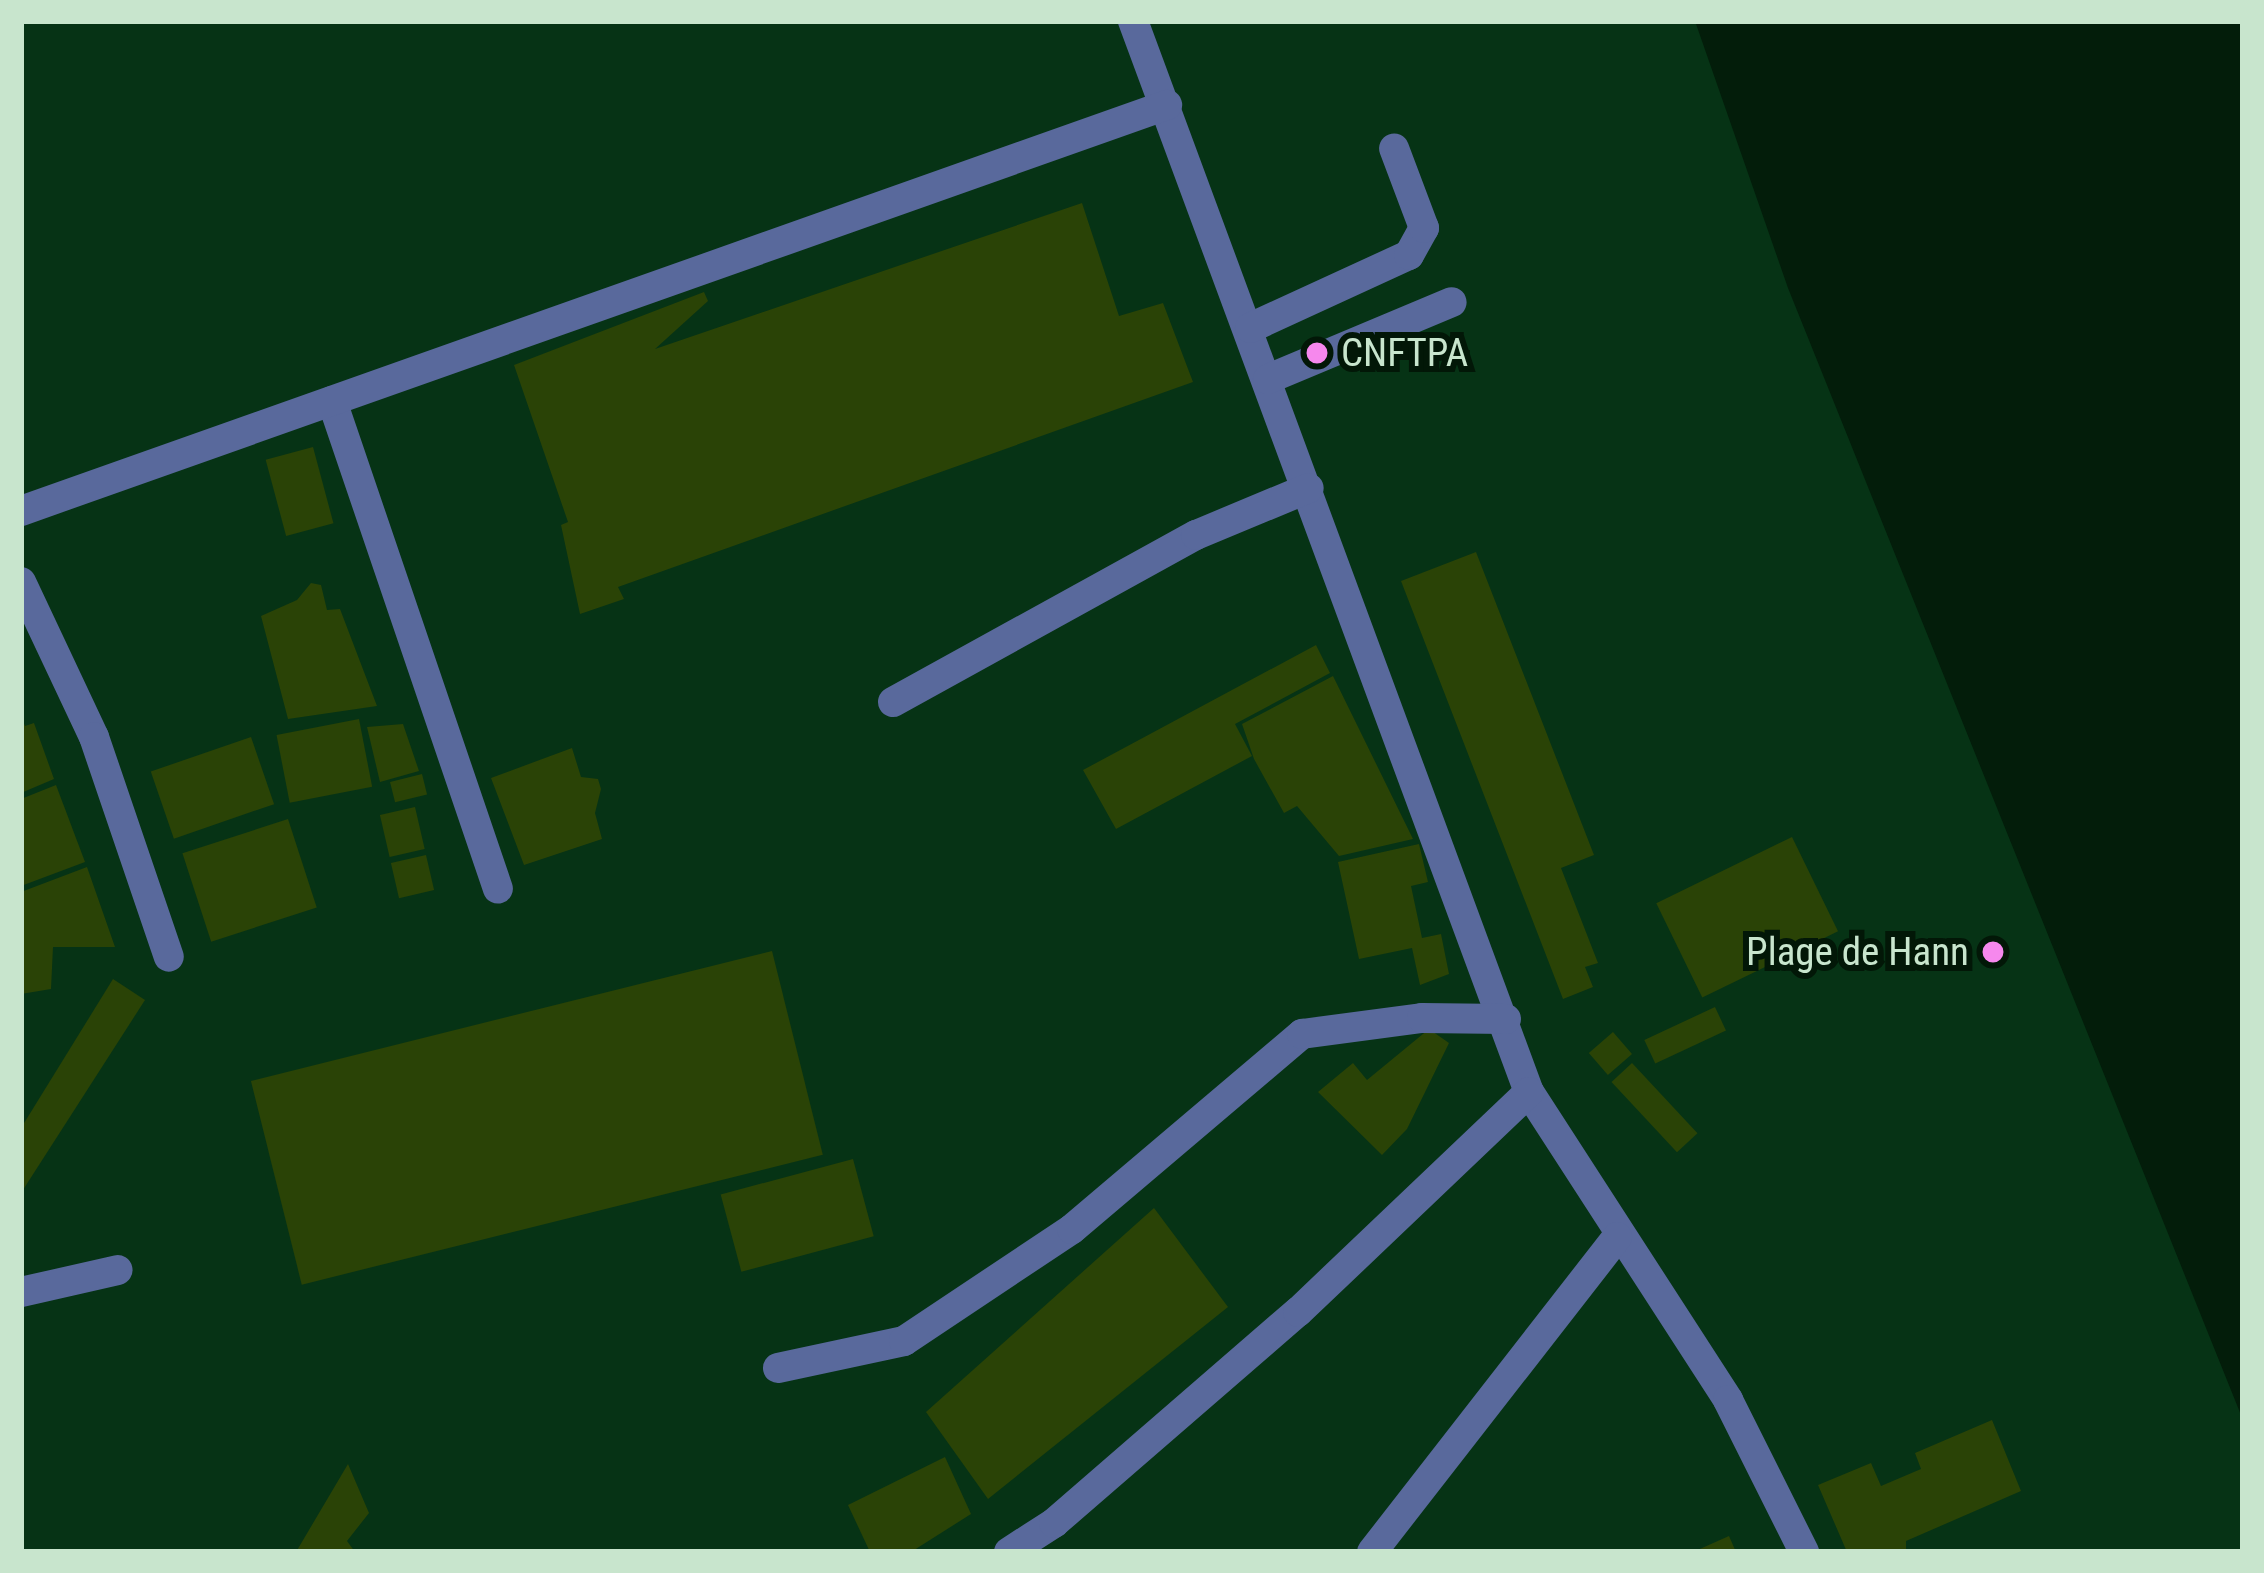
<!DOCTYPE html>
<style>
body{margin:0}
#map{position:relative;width:2264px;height:1573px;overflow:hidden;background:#063315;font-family:"Roboto Condensed",sans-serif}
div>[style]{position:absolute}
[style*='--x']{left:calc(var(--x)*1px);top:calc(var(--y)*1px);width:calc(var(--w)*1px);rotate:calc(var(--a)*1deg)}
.water>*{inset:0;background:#031d0a}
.building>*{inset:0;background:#2a4306;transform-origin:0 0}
.minor>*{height:30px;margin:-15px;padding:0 15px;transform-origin:15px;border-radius:15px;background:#59699c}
.dots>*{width:33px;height:33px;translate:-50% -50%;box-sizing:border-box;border:6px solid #021707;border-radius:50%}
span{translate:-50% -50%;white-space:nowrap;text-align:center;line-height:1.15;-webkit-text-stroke:12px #021707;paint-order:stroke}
.poi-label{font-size:39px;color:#c8e5cd}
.left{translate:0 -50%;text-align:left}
.right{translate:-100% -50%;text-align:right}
.frame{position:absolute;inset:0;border:24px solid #c8e5cd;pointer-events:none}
</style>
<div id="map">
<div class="water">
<div style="clip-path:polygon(1695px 21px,2243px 21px,2243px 1420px,1788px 288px)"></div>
</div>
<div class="building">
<div style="clip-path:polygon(1082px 203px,1119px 316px,1163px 303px,1193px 382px,618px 587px,624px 599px,580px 614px,561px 525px,568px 522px,514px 365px,704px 292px,708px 301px,655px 349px)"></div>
<div style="left:313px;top:447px;width:79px;height:49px;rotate:75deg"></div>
<div style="clip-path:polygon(1476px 552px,1594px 855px,1561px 868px,1598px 963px,1585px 967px,1593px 987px,1563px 999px,1401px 581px)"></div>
<div style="clip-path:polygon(311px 583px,321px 585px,327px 610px,340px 609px,377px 706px,288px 719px,261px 616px,297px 600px)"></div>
<div style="clip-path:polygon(1316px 645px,1330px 673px,1235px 724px,1252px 756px,1116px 829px,1083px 770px)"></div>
<div style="clip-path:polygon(1333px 676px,1413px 839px,1339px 856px,1297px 806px,1284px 813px,1254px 759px,1242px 724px)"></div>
<div style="clip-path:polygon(21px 716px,25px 726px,34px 723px,54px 779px,21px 793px)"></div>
<div style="left:359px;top:719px;width:69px;height:84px;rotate:79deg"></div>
<div style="clip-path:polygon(403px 724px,419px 771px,380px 782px,367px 727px)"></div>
<div style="left:251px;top:737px;width:71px;height:106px;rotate:71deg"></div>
<div style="clip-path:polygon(572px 748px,581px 777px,598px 779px,601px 789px,595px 813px,602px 839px,524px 865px,491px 778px)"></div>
<div style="left:422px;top:774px;width:21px;height:33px;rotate:76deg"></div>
<div style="clip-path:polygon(56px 785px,85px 862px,21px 886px,21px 799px)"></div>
<div style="left:415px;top:807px;width:43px;height:36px;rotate:77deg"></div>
<div style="left:288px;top:819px;width:93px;height:111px;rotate:72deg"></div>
<div style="left:1792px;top:837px;width:105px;height:151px;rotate:64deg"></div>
<div style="clip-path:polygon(1419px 844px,1428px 882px,1411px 886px,1422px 938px,1441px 934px,1449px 974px,1420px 985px,1412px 948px,1359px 959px,1338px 862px)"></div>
<div style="left:426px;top:855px;width:36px;height:36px;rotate:77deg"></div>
<div style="clip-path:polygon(87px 867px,115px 947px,53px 947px,51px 989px,21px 994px,21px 892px)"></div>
<div style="left:772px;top:951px;width:210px;height:537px;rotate:76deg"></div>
<div style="clip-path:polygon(113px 979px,145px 1000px,21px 1193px,21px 1128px)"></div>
<div style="left:1715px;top:1007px;width:26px;height:78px;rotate:65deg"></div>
<div style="clip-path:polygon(1429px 1029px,1449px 1043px,1407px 1129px,1382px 1155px,1318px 1092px,1353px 1063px,1367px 1080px)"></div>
<div style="left:1613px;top:1032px;width:29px;height:32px;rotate:49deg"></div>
<div style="left:1632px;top:1063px;width:96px;height:28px;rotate:47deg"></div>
<div style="left:853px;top:1159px;width:80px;height:137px;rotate:75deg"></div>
<div style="clip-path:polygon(1154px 1208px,1228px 1307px,988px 1499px,926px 1412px)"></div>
<div style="clip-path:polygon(1992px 1420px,2021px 1491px,1906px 1541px,1906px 1552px,1847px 1552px,1818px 1485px,1871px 1463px,1881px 1486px,1921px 1469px,1915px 1453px)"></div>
<div style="clip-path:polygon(945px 1457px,971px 1514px,911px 1552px,870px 1552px,848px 1505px)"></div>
<div style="clip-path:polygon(348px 1464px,369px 1513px,347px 1541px,355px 1552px,296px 1552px)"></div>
<div style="clip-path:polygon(1729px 1536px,1736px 1552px,1693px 1552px)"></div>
</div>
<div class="minor">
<div style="--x:1133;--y:21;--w:1142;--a:69.71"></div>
<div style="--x:1529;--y:1092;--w:367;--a:57.1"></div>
<div style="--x:1728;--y:1400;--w:170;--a:63.4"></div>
<div style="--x:1250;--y:328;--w:175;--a:-24.7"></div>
<div style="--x:1409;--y:255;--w:31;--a:-61"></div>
<div style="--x:1424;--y:228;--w:85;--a:-110.6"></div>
<div style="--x:1268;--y:379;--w:199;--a:-22.7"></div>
<div style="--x:332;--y:401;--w:515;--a:71.21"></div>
<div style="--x:21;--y:511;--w:1216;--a:-19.51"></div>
<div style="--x:21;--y:582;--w:171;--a:64.8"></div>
<div style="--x:94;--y:737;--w:232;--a:71.2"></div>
<div style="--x:893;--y:702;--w:346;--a:-28.9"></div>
<div style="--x:1196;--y:535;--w:122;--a:-22.6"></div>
<div style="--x:21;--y:1292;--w:99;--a:-12.8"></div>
<div style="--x:778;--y:1368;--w:129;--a:-12.1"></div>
<div style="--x:904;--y:1341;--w:202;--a:-33.7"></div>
<div style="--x:1072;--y:1229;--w:302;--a:-40.3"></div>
<div style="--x:1302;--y:1034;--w:121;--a:-7.6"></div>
<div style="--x:1422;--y:1018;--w:84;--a:0.7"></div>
<div style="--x:1009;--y:1552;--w:54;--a:-32.8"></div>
<div style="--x:1054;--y:1523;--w:323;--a:-40.9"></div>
<div style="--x:1298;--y:1312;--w:319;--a:-43.6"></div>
<div style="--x:1372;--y:1552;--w:399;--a:-52.1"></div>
</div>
<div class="dots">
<div style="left:1317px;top:353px;background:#f688ed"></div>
<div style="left:1993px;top:952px;background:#f688ed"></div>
</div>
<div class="poi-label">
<span class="left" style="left:1341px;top:353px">CNFTPA</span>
<span class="right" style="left:1969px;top:952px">Plage de Hann</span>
</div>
<div class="frame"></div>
</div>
